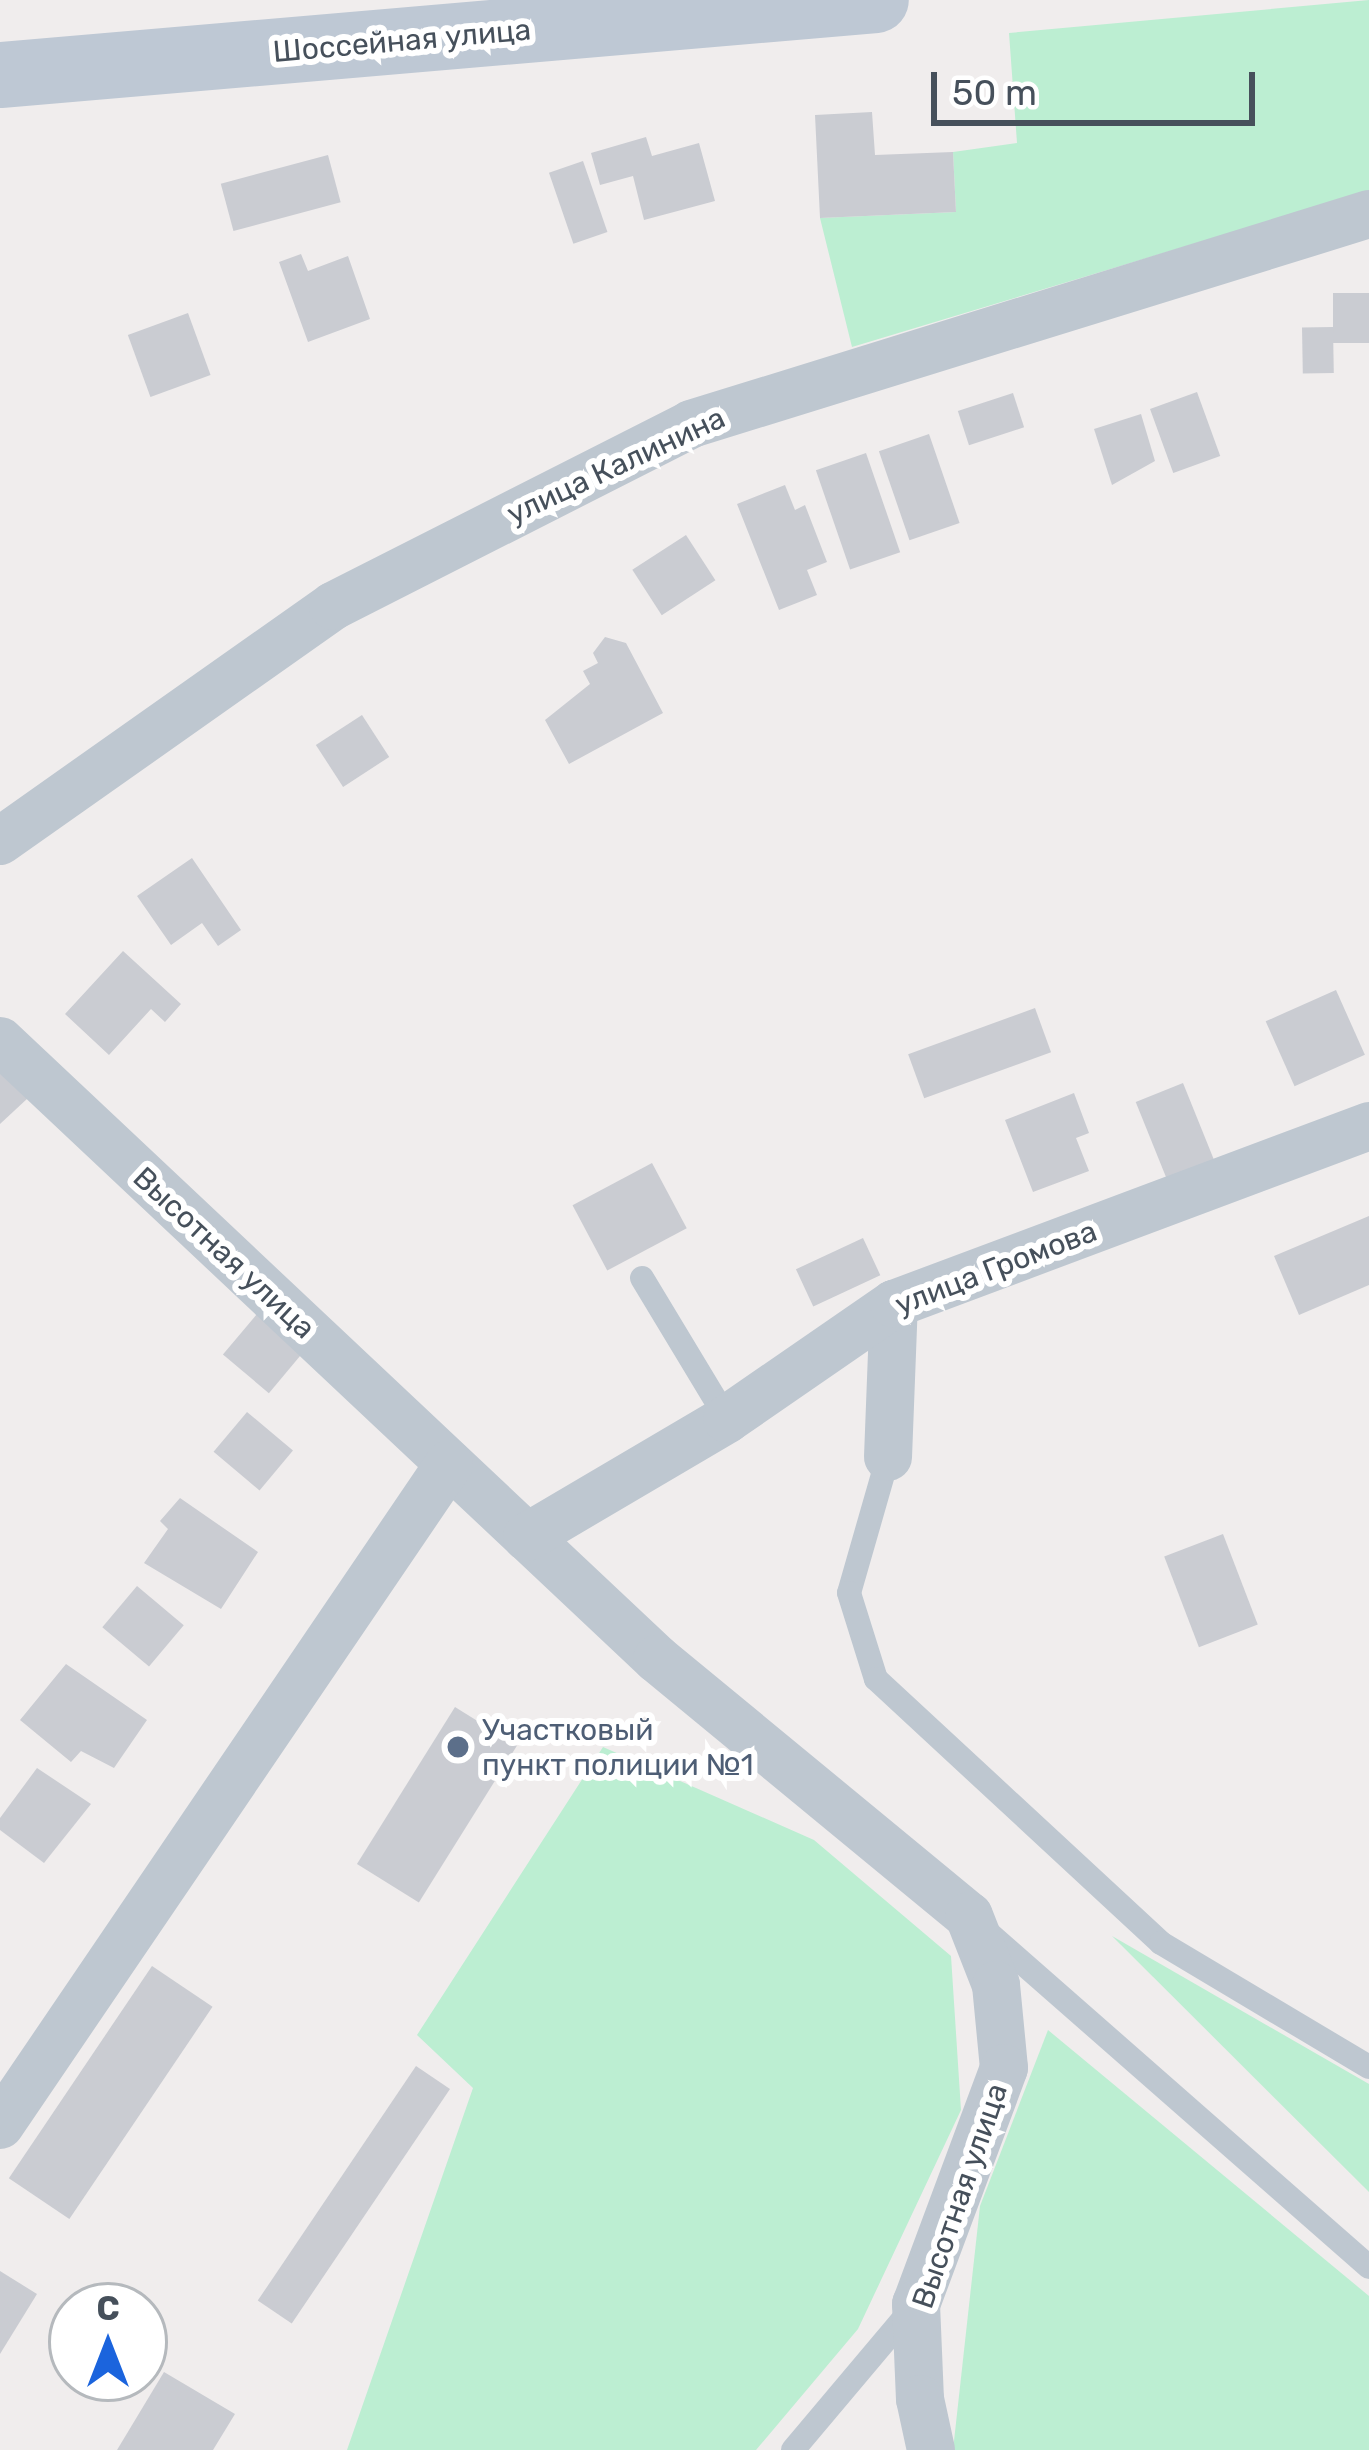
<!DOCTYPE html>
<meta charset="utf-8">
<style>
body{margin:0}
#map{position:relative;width:1369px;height:2450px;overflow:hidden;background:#f0eded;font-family:Rubik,sans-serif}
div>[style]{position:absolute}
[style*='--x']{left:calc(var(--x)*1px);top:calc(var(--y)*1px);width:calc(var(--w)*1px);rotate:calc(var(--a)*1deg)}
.green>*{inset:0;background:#bceed2}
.building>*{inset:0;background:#caccd2;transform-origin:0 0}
.lane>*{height:24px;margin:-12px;padding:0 12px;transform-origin:12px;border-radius:12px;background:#bec7d0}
.street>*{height:48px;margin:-24px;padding:0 24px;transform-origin:24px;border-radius:24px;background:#bec7d0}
.secondary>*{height:66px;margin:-33px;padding:0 33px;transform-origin:33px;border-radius:33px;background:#bec8d4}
.dots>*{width:33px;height:33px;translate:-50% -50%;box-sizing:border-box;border:6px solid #fff;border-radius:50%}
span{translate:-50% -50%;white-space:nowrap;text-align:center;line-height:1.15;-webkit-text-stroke:12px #fff;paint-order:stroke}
.street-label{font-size:30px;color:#46505b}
.service-label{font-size:30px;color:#4e5e75}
.left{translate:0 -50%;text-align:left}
.north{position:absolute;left:48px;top:2282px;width:120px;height:120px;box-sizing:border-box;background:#fff;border:3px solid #b5b9bd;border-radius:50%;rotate:0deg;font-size:33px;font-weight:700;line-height:48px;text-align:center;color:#46505b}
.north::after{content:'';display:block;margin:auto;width:42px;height:54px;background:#1b64dd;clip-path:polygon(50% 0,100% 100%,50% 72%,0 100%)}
.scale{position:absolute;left:931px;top:72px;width:324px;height:54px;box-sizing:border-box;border:6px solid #46505b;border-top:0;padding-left:15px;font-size:36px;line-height:42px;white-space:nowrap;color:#46505b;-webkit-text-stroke:9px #fff;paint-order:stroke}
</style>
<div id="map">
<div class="green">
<div style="clip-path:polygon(1369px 0,1369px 191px,852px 347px,820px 218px,956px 212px,953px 152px,1017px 143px,1009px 33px)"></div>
<div style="clip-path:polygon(603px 1747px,814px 1840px,951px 1956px,961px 2110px,858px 2329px,756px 2450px,347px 2450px,473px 2088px,417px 2035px)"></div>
<div style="clip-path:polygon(1112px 1936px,1369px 2084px,1369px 2192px)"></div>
<div style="clip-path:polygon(1048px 2030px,1369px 2296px,1369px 2450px,953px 2450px,980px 2206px)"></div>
</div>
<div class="building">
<div style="clip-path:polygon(872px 112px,875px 155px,953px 152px,956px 212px,820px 218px,815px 115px)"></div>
<div style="clip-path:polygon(646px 137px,652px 156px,699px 143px,715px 201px,644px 220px,633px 176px,600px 185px,591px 153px)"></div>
<div style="left:328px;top:155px;width:49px;height:111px;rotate:75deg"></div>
<div style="left:583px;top:161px;width:75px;height:36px;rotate:71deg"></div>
<div style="clip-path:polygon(301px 254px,308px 271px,348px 256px,370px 319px,308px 342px,279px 262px)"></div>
<div style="left:1369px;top:293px;width:50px;height:36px;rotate:90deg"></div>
<div style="left:188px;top:313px;width:66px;height:64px;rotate:70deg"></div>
<div style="left:1333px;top:327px;width:46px;height:31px;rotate:89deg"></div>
<div style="left:1197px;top:392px;width:68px;height:50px;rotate:70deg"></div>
<div style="left:1013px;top:393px;width:36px;height:58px;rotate:72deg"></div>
<div style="clip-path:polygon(1141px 414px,1155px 461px,1112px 485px,1094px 429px)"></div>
<div style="left:929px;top:434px;width:94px;height:53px;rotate:71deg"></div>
<div style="left:866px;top:453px;width:105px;height:53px;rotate:71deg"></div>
<div style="clip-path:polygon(785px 485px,795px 510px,805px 505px,827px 562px,807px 570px,817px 595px,779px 610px,737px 504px)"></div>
<div style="left:686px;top:535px;width:54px;height:64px;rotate:57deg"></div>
<div style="clip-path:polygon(605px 637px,626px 643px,663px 713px,569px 764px,545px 720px,590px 684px,583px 671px,598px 663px,593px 653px)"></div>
<div style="left:362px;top:715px;width:50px;height:55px;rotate:57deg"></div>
<div style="clip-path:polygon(192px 858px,241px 930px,218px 946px,202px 923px,171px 945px,137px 896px)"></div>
<div style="clip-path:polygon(123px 951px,181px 1004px,165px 1022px,151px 1009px,109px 1055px,65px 1014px)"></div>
<div style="left:1336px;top:990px;width:71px;height:77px;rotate:66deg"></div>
<div style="left:1035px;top:1008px;width:47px;height:135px;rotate:70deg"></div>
<div style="clip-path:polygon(0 1066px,28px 1098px,0 1124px)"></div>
<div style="left:1183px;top:1083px;width:84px;height:51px;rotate:68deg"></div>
<div style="clip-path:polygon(1074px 1093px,1089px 1133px,1076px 1138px,1089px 1171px,1033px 1192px,1005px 1120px)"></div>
<div style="left:652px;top:1163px;width:74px;height:90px;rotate:62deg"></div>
<div style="clip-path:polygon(1369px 1216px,1369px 1285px,1299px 1315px,1274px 1256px)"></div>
<div style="left:863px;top:1238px;width:41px;height:74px;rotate:65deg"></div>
<div style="left:257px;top:1314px;width:60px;height:53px;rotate:40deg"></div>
<div style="left:247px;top:1412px;width:60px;height:52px;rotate:40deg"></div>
<div style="clip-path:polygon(180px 1498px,258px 1552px,221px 1609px,144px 1563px,168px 1529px,160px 1521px)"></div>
<div style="left:1223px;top:1534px;width:97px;height:63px;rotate:69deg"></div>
<div style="left:137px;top:1586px;width:61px;height:54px;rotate:40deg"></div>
<div style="clip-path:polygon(66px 1664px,147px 1720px,114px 1768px,81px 1751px,71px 1762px,20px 1720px)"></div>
<div style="left:455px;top:1707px;width:73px;height:185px;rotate:32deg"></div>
<div style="clip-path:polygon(37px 1768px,91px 1804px,44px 1863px,0 1830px,0 1818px)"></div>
<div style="left:152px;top:1966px;width:73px;height:256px;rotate:34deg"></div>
<div style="left:416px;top:2066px;width:41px;height:283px;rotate:34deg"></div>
<div style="clip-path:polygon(0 2271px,37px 2294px,0 2354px)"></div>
<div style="clip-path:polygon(164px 2372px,235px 2414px,213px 2450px,117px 2450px)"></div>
</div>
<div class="lane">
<div style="--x:642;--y:1278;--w:165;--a:58.9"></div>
<div style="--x:888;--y:1457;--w:141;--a:106"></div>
<div style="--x:849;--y:1593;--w:90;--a:72.6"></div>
<div style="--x:876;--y:1679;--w:388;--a:42.8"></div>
<div style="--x:1161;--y:1943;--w:242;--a:30.8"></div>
<div style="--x:985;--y:1930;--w:511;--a:41.27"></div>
<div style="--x:793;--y:2450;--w:183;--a:-49.9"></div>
</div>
<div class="street">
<div style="--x:0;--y:841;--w:408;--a:-35.2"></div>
<div style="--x:333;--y:606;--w:402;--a:-26.9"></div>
<div style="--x:691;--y:424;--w:710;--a:-17.21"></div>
<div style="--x:0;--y:1041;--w:902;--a:43.25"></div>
<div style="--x:657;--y:1659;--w:404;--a:39.5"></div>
<div style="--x:969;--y:1916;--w:74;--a:68.6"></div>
<div style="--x:996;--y:1985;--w:83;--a:84.5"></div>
<div style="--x:1004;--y:2068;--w:252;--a:110.4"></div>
<div style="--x:916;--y:2304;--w:95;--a:87.6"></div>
<div style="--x:920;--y:2399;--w:52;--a:77.8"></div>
<div style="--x:888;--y:1457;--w:153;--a:-87.8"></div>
<div style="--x:527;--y:1537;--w:232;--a:-30.5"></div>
<div style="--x:727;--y:1419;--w:203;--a:-34.6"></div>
<div style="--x:894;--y:1304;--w:507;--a:-20.54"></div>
<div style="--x:0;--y:2125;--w:799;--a:-55.81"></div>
</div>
<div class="secondary">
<div style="--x:0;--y:75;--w:879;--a:-4.89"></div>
</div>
<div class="dots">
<div style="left:458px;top:1747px;background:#5c6f8a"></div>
</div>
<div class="street-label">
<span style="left:402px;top:41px;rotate:-5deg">Шоссейная улица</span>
<span style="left:616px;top:466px;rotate:-25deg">улица Калинина</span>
<span style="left:224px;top:1253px;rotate:43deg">Высотная улица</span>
<span style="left:996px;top:1268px;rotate:-21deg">улица Громова</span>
<span style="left:960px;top:2196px;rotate:-71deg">Высотная улица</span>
</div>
<div class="service-label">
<span class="left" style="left:482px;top:1747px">Участковый<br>пункт полиции №1</span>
</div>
<div class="north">С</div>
<div class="scale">50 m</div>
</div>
